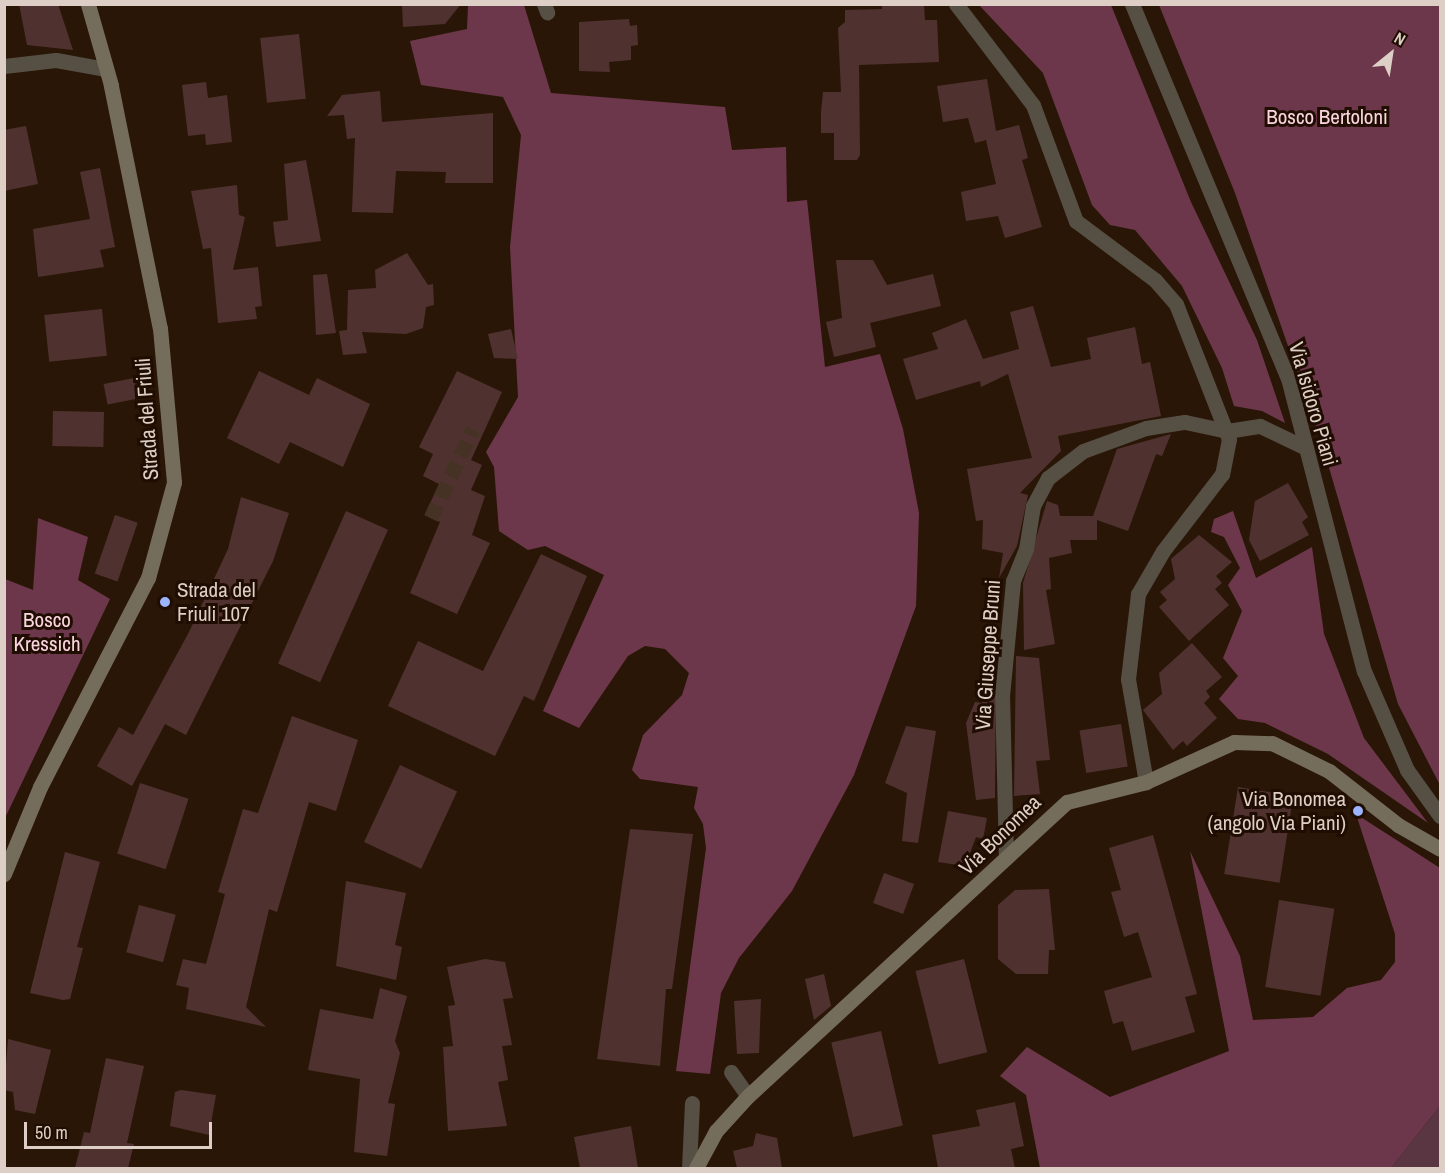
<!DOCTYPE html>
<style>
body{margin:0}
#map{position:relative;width:1445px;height:1173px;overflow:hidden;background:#2a1607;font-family:"Archivo Narrow",sans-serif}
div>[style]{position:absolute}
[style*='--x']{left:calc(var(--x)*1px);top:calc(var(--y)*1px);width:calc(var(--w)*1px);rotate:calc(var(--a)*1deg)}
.green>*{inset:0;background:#5a3643}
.forest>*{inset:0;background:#6d374b}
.building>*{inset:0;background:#4f322f;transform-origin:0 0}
.street-tunnel>*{height:15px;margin-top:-7.5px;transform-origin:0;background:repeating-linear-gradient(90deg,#453224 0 15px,transparent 0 23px)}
.street>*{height:15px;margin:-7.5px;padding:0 7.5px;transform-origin:7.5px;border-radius:7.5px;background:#554f44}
.secondary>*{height:15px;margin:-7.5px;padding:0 7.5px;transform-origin:7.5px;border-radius:7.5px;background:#756d5b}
.dots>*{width:16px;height:16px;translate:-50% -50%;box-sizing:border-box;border:3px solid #200d01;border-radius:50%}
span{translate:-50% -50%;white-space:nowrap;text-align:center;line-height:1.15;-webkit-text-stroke:6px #200d01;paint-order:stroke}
.park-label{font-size:21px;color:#fad5e0}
.street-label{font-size:21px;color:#ddcfc5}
.poi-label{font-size:21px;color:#ddcfc5}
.left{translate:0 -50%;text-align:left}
.right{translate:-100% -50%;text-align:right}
.frame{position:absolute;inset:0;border:6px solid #ddcfc5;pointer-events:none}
.north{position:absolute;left:1361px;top:24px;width:60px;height:60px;-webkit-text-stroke:4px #200d01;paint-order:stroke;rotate:30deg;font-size:16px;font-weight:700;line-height:24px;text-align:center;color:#ddcfc5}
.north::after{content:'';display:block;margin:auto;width:21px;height:27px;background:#ddcfc5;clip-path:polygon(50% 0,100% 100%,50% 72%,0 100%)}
.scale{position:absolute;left:24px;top:1122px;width:188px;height:27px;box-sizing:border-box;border:3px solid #ddcfc5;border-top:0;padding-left:8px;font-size:18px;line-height:21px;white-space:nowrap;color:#ddcfc5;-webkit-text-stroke:4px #200d01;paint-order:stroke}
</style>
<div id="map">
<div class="green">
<div style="clip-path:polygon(1440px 1106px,1440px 1168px,1391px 1168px)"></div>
</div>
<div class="forest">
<div style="clip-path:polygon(468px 5px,524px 5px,551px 93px,725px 107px,732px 150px,786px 147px,787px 202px,807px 200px,825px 367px,880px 354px,903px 429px,919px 513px,916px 606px,854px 775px,792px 891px,739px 958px,721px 993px,710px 1074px,676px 1071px,706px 848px,703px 824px,694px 808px,698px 787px,640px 779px,632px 770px,643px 735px,682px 695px,689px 673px,665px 649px,645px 646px,628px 656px,579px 728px,543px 711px,604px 575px,545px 546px,528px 550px,499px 531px,494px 467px,486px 452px,518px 397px,510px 247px,521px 135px,503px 97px,421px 85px,410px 41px,467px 29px)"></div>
<div style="clip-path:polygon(979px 5px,1111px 5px,1191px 202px,1257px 340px,1285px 423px,1262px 411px,1234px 406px,1222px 368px,1182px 286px,1135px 230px,1110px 225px,1092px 205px,1043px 73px)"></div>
<div style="clip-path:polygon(1159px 5px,1440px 5px,1440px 785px,1398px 704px,1323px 447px,1235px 193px)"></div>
<div style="clip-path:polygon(1233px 511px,1256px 578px,1312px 547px,1324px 634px,1364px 738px,1428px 823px,1328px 754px,1265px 723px,1238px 719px,1219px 699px,1238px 676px,1223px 658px,1242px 611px,1228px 585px,1240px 568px,1224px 537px,1211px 532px,1214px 519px)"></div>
<div style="clip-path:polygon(38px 518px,88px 537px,78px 580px,110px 599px,5px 818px,5px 579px,33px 590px)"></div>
<div style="clip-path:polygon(1356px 814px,1440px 868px,1440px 1106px,1391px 1168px,1040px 1168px,1026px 1095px,1000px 1076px,1027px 1047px,1110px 1097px,1229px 1051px,1190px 851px,1240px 956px,1253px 1020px,1313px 1017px,1347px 988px,1381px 980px,1395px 962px,1395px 934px)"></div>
</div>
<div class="building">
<div style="clip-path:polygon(19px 4px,58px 4px,73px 50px,27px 45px)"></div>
<div style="clip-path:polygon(402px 4px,461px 4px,445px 24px,403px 27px)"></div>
<div style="clip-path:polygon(882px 4px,924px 4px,925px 20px,937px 20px,939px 62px,859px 65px,860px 155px,857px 160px,834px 160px,834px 133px,821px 133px,821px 112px,823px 92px,841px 92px,838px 28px,845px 22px,845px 10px,882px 9px)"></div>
<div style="clip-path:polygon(629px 19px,630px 26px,637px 25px,638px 45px,631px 46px,631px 60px,609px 62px,610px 72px,579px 71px,579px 22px)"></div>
<div style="left:299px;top:34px;width:65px;height:39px;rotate:84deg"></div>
<div style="clip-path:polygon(987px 79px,996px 131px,1019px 125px,1028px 158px,1022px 160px,1042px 227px,1005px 238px,998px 216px,966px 221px,961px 192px,996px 184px,986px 140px,975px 143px,968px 118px,943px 122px,937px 86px)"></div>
<div style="clip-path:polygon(206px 82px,208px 98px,227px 95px,232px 142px,206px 145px,205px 134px,188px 136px,182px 85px)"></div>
<div style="clip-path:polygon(380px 91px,382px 122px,493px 113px,493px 183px,445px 183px,446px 172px,396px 171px,393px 213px,352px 212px,355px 138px,347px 139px,344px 115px,327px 116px,342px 95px)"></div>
<div style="clip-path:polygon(26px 126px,38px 184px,4px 191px,4px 130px)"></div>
<div style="clip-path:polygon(306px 160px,321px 241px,276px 247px,273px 222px,288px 220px,284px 164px)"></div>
<div style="clip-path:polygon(100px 168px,115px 247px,100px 250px,104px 267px,38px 277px,33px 229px,90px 219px,80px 172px)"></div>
<div style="clip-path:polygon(237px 185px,239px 215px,245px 217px,233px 270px,258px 267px,262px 306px,255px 307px,257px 319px,218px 323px,211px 248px,203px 249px,191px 191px)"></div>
<div style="clip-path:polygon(407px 253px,428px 285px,433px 284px,434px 305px,426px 307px,423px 328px,406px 334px,362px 332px,367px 353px,343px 355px,339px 331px,347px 330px,348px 290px,376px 288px,375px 270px)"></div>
<div style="clip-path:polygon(836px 260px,873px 260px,887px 285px,933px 274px,941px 306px,870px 323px,876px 347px,834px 357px,826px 322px,842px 318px)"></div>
<div style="clip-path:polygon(327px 274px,336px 333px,316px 335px,313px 275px)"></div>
<div style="clip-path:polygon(1033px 306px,1051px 367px,1091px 359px,1087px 338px,1135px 327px,1142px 364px,1150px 362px,1161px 416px,1058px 436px,1061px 451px,1020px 493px,1028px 495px,1017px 546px,999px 578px,1003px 553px,982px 549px,983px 520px,976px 521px,967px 469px,1032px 458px,1008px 374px,981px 387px,980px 381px,916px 400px,903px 359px,938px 349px,932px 333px,966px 319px,983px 359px,1019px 349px,1010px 312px)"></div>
<div style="left:102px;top:309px;width:47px;height:58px;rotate:84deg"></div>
<div style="clip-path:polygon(511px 329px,518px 359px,494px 358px,488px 334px)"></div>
<div style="clip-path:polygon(259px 371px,309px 395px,317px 378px,370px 404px,343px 467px,290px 442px,279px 464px,227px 438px)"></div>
<div style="clip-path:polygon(457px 371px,502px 392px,471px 460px,482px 465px,471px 490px,485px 496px,472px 535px,490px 543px,457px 614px,410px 593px,440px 522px,425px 514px,439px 484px,423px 476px,433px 454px,419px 447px)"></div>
<div style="left:134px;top:378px;width:21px;height:31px;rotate:79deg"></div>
<div style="left:53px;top:411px;width:51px;height:35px;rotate:1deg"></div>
<div style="clip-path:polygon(1171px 434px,1162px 456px,1156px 454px,1128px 531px,1097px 520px,1097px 540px,1070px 540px,1072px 553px,1049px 558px,1051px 589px,1046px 590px,1055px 644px,1024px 650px,1023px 583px,1047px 501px,1058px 505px,1060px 516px,1093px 516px,1117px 449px)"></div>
<div style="clip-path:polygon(1288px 483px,1308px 517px,1302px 522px,1309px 535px,1260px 561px,1249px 540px,1255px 501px)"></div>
<div style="clip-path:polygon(241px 497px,289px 513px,273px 561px,186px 735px,165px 724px,132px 786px,97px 766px,119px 727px,133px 735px,189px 632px,228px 549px)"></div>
<div style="left:346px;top:511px;width:46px;height:167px;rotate:24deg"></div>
<div style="left:115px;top:515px;width:24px;height:62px;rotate:19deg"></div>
<div style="clip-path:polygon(1199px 535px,1232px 562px,1216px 576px,1222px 583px,1215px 589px,1229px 605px,1189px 641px,1159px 607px,1167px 600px,1160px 592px,1175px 579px,1171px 559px)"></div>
<div style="clip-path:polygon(541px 554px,587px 576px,534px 701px,524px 696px,495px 756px,388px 706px,418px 641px,483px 671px)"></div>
<div style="clip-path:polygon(1192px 643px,1222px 677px,1206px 691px,1210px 697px,1204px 703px,1217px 718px,1187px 746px,1183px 741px,1173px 750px,1143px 710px,1162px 694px,1159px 673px)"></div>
<div style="clip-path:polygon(989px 653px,996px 653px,995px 798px,976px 800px,966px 723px,975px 702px,982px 703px)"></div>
<div style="clip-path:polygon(1016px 656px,1039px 658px,1050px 760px,1036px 761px,1040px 794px,1014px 796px)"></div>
<div style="clip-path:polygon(292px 716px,358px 740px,336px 811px,309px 802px,277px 912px,269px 909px,246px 1007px,266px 1027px,186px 1009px,189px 988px,176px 985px,183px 959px,206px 964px,225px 894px,218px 892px,243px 809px,258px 813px)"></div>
<div style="left:1121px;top:724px;width:43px;height:42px;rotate:81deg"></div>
<div style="clip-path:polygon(906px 726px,936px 731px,918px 843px,902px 841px,907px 793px,885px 783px)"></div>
<div style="left:400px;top:765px;width:63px;height:85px;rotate:25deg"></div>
<div style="left:140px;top:783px;width:51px;height:74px;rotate:18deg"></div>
<div style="left:1238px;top:787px;width:56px;height:88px;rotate:9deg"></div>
<div style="clip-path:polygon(948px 811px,987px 818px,983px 839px,976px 837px,965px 866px,938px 862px)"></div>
<div style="clip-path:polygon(630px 829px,693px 834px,672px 989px,666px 989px,660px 1066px,597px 1059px)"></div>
<div style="clip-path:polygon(1153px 835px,1197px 994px,1185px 997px,1195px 1032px,1132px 1051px,1123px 1021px,1113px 1024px,1104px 991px,1152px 977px,1138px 932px,1124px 937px,1111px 892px,1121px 890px,1109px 848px)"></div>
<div style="clip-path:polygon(65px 852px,100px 862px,77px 947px,83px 948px,70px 999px,63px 1000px,30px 993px)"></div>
<div style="left:884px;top:873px;width:32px;height:32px;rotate:20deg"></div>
<div style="clip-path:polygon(346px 881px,406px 893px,395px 945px,402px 947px,396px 980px,336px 966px)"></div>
<div style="clip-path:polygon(1049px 889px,1055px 950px,1049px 950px,1048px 974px,1016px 974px,998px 959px,998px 905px,1015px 890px)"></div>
<div style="left:1279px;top:900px;width:56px;height:88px;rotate:9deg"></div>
<div style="left:139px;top:905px;width:38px;height:49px;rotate:15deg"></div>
<div style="clip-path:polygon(485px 959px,505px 962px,513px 998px,503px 999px,512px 1045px,502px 1046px,508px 1080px,498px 1082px,507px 1126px,448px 1131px,443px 1047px,453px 1046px,448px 1006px,455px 1005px,447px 967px)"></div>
<div style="left:964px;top:959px;width:96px;height:50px;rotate:76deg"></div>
<div style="clip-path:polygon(824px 974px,831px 1006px,814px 1020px,805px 979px)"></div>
<div style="clip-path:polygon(380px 988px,407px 996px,395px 1041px,400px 1053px,388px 1103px,395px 1104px,387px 1156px,354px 1152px,360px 1079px,308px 1070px,320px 1009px,373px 1019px)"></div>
<div style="clip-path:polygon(761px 999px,759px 1053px,737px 1054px,734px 1001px)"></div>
<div style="left:881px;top:1031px;width:97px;height:51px;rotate:77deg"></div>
<div style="clip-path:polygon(8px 1039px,51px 1050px,35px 1114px,15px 1110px,13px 1092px,4px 1090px)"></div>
<div style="clip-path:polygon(106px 1058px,144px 1066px,127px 1143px,134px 1144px,128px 1168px,75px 1168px,84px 1132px,90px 1133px)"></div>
<div style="clip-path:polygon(181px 1090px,216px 1095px,209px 1135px,170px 1126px,175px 1092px)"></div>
<div style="clip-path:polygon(1015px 1102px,1024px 1146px,1011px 1149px,1015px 1168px,938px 1168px,932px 1135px,980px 1126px,976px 1110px)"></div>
<div style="clip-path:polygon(631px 1126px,638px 1168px,580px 1168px,574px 1137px)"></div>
<div style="clip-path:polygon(756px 1133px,777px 1138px,782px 1168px,737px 1168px,733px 1151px,753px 1146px)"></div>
</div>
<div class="street-tunnel">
<div style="--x:431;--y:518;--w:98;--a:-64.7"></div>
</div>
<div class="street">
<div style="--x:544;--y:4;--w:9;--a:69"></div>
<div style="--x:956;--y:4;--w:127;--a:52.7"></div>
<div style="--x:1033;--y:105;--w:124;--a:69.7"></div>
<div style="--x:1076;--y:221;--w:99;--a:36.8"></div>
<div style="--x:1155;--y:280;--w:32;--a:49"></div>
<div style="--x:1176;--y:304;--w:145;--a:68.6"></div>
<div style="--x:1229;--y:439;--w:36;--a:101"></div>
<div style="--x:1222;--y:474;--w:97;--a:127.5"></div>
<div style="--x:1163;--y:551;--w:50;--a:120.2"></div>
<div style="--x:1138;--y:594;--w:86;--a:96.7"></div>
<div style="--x:1128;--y:679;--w:105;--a:80.1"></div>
<div style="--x:1132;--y:4;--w:405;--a:67.4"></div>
<div style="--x:1288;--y:378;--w:303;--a:75.5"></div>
<div style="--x:1364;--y:671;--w:108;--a:66.5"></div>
<div style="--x:1407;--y:770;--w:57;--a:54.3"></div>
<div style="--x:4;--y:66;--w:52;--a:-6.6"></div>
<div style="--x:56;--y:60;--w:51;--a:10.2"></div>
<div style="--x:1006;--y:857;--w:161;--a:-91.4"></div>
<div style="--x:1002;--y:696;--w:116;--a:-84.5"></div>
<div style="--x:1013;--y:581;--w:35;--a:-68"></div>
<div style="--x:1026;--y:549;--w:44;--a:-80.8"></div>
<div style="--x:1033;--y:506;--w:32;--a:-62"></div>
<div style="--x:1048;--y:478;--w:44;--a:-37.6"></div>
<div style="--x:1083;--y:451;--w:67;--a:-20.1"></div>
<div style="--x:1146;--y:428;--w:39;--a:-9"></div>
<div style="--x:1185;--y:422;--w:43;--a:12.1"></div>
<div style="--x:1227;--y:431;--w:33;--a:-9"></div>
<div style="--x:1260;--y:426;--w:51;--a:25.6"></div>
<div style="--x:731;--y:1072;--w:29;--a:55"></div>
<div style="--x:689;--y:1168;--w:65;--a:-87.4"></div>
</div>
<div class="secondary">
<div style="--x:4;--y:874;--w:94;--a:-67.5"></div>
<div style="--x:40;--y:787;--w:235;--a:-62.7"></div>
<div style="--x:148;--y:578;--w:99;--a:-74.8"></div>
<div style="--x:174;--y:482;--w:154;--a:-95.2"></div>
<div style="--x:160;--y:329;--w:249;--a:-101.4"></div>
<div style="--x:111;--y:85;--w:84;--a:-105.9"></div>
<div style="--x:696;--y:1168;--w:42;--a:-61.6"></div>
<div style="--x:716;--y:1131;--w:47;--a:-47.6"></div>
<div style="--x:748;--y:1096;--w:434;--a:-42.7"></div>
<div style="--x:1067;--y:802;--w:81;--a:-14.2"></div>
<div style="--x:1146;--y:782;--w:97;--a:-24.4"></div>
<div style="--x:1234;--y:742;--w:38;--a:2"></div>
<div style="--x:1272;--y:743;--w:64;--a:26.2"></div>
<div style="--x:1329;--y:771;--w:88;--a:38"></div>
<div style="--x:1398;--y:825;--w:48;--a:29.7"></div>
</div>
<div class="dots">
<div style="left:165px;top:602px;background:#9cb4fd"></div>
<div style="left:1358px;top:811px;background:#9cb4fd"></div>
</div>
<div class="park-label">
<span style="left:1327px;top:117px">Bosco Bertoloni</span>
<span style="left:47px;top:632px">Bosco<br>Kressich</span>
</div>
<div class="street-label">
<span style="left:1313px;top:404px;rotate:74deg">Via Isidoro Piani</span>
<span style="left:147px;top:419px;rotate:-94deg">Strada del Friuli</span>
<span style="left:988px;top:655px;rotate:-86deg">Via Giuseppe Bruni</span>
<span style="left:1000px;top:835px;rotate:-44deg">Via Bonomea</span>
</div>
<div class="poi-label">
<span class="left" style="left:177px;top:602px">Strada del<br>Friuli 107</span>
<span class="right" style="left:1346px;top:811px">Via Bonomea<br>(angolo Via Piani)</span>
</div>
<div class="frame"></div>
<div class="north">N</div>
<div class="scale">50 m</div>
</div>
